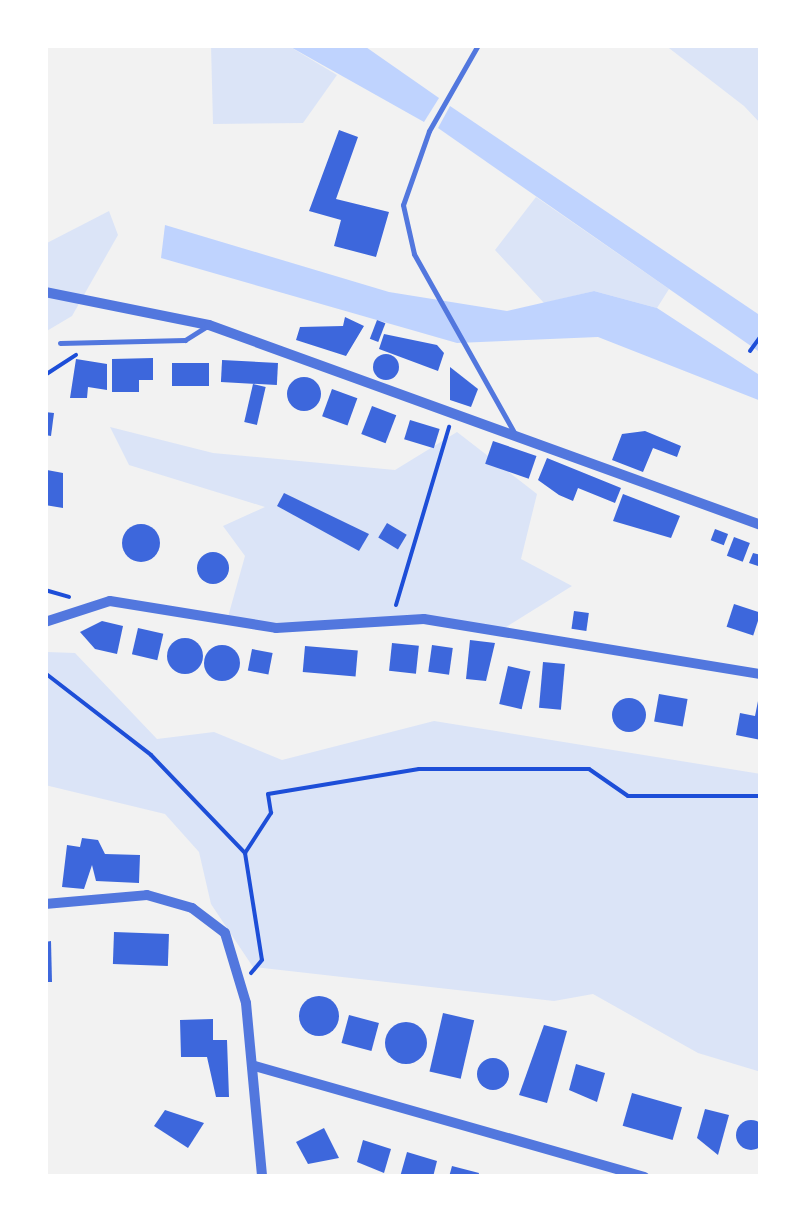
<!DOCTYPE html>
<style>
body{margin:0}
#map{position:relative;width:806px;height:1222px;overflow:hidden;background:#f2f2f2;font-family:"Fira Sans Condensed",sans-serif}
div>[style]{position:absolute}
[style*='--x']{left:calc(var(--x)*1px);top:calc(var(--y)*1px);width:calc(var(--w)*1px);rotate:calc(var(--a)*1deg)}
.green>*{inset:0;background:#dbe4f7}
.water>*{inset:0;background:#bfd3fe}
.building>*{inset:0;background:#3d67dc;transform-origin:0 0}
.round{border-radius:50%}
.path>*{height:4px;margin:-2px;padding:0 2px;transform-origin:2px;border-radius:2px;background:#1d4ed8}
.service>*{height:5px;margin:-2.5px;padding:0 2.5px;transform-origin:2.5px;border-radius:2.5px;background:#5277de}
.minor>*{height:10px;margin:-5px;padding:0 5px;transform-origin:5px;border-radius:5px;background:#5277de}
span{translate:-50% -50%;white-space:nowrap;text-align:center;line-height:1.15;-webkit-text-stroke:10px #fff;paint-order:stroke}
.frame{position:absolute;inset:0;border:48px solid #fff;pointer-events:none}
</style>
<div id="map">
<div class="green">
<div style="clip-path:polygon(211px 45px,287px 45px,337px 75px,303px 123px,213px 124px)"></div>
<div style="clip-path:polygon(665px 45px,761px 45px,761px 124px,744px 106px)"></div>
<div style="clip-path:polygon(536px 197px,669px 289px,657px 308px,594px 291px,544px 303px,495px 250px)"></div>
<div style="clip-path:polygon(109px 211px,118px 235px,72px 316px,45px 332px,45px 244px)"></div>
<div style="clip-path:polygon(110px 427px,213px 453px,395px 470px,457px 432px,537px 494px,521px 559px,572px 586px,498px 632px,424px 619px,226px 624px,245px 556px,223px 526px,265px 507px,129px 465px)"></div>
<div style="clip-path:polygon(47px 652px,75px 653px,157px 739px,214px 732px,282px 760px,434px 721px,761px 774px,761px 1072px,698px 1053px,593px 994px,554px 1001px,253px 967px,211px 904px,199px 852px,165px 814px,45px 785px)"></div>
</div>
<div class="water">
<div style="clip-path:polygon(287px 45px,363px 45px,439px 98px,424px 122px)"></div>
<div style="clip-path:polygon(450px 106px,761px 316px,761px 353px,438px 128px)"></div>
<div style="clip-path:polygon(165px 225px,389px 292px,507px 311px,594px 291px,657px 308px,761px 376px,761px 401px,598px 337px,457px 343px,161px 258px)"></div>
</div>
<div class="building">
<div style="clip-path:polygon(339px 130px,358px 137px,336px 199px,389px 212px,376px 257px,334px 246px,341px 220px,309px 211px)"></div>
<div style="clip-path:polygon(345px 317px,364px 326px,346px 356px,296px 340px,300px 327px,343px 326px)"></div>
<div style="left:377px;top:320px;width:9px;height:20px;rotate:21deg"></div>
<div style="clip-path:polygon(384px 334px,437px 345px,444px 353px,438px 371px,379px 349px)"></div>
<div class="round" style="left:373px;top:354px;width:26px;height:26px"></div>
<div style="clip-path:polygon(153px 358px,153px 380px,139px 380px,139px 392px,112px 392px,112px 359px)"></div>
<div style="clip-path:polygon(76px 359px,107px 364px,107px 390px,88px 387px,87px 398px,70px 398px)"></div>
<div style="left:172px;top:363px;width:37px;height:23px"></div>
<div style="left:278px;top:363px;width:22px;height:56px;rotate:93deg"></div>
<div style="clip-path:polygon(450px 367px,478px 389px,471px 407px,450px 400px)"></div>
<div class="round" style="left:287px;top:377px;width:34px;height:34px"></div>
<div style="left:253px;top:384px;width:13px;height:39px;rotate:13deg"></div>
<div style="left:332px;top:389px;width:27px;height:29px;rotate:20deg"></div>
<div style="left:372px;top:406px;width:26px;height:30px;rotate:21deg"></div>
<div style="clip-path:polygon(45px 412px,54px 413px,51px 436px,45px 435px)"></div>
<div style="left:410px;top:420px;width:31px;height:20px;rotate:17deg"></div>
<div style="clip-path:polygon(645px 431px,681px 446px,677px 457px,653px 448px,643px 472px,612px 460px,622px 434px)"></div>
<div style="left:493px;top:441px;width:46px;height:24px;rotate:19deg"></div>
<div style="clip-path:polygon(547px 458px,621px 488px,615px 503px,578px 488px,573px 501px,559px 495px,538px 480px)"></div>
<div style="clip-path:polygon(47px 470px,63px 473px,63px 508px,45px 505px)"></div>
<div style="clip-path:polygon(284px 493px,369px 534px,359px 551px,277px 506px)"></div>
<div style="clip-path:polygon(623px 494px,680px 516px,671px 538px,613px 521px)"></div>
<div style="left:387px;top:523px;width:23px;height:17px;rotate:31deg"></div>
<div class="round" style="left:122px;top:524px;width:38px;height:38px"></div>
<div style="left:715px;top:529px;width:14px;height:12px;rotate:21deg"></div>
<div style="left:734px;top:537px;width:17px;height:20px;rotate:21deg"></div>
<div class="round" style="left:197px;top:552px;width:32px;height:32px"></div>
<div style="clip-path:polygon(753px 553px,761px 555px,758px 566px,749px 563px)"></div>
<div style="left:734px;top:604px;width:28px;height:24px;rotate:18deg"></div>
<div style="left:574px;top:611px;width:15px;height:18px;rotate:8deg"></div>
<div style="clip-path:polygon(102px 621px,123px 626px,117px 654px,95px 649px,80px 632px)"></div>
<div style="left:138px;top:628px;width:26px;height:27px;rotate:13deg"></div>
<div class="round" style="left:167px;top:638px;width:36px;height:36px"></div>
<div style="clip-path:polygon(470px 640px,495px 643px,486px 681px,466px 679px)"></div>
<div style="left:392px;top:643px;width:27px;height:28px;rotate:6deg"></div>
<div style="left:432px;top:645px;width:21px;height:27px;rotate:8deg"></div>
<div class="round" style="left:204px;top:645px;width:36px;height:36px"></div>
<div style="left:305px;top:646px;width:53px;height:26px;rotate:5deg"></div>
<div style="left:252px;top:649px;width:21px;height:22px;rotate:11deg"></div>
<div style="left:543px;top:662px;width:22px;height:46px;rotate:5deg"></div>
<div style="left:508px;top:666px;width:23px;height:39px;rotate:13deg"></div>
<div style="left:659px;top:694px;width:29px;height:28px;rotate:10deg"></div>
<div style="clip-path:polygon(759px 696px,761px 740px,736px 735px,740px 713px,755px 716px)"></div>
<div class="round" style="left:612px;top:698px;width:34px;height:34px"></div>
<div style="clip-path:polygon(82px 838px,98px 840px,105px 854px,140px 855px,139px 883px,96px 881px,92px 865px,84px 889px,62px 887px,67px 845px,80px 847px)"></div>
<div style="left:114px;top:932px;width:55px;height:32px;rotate:2deg"></div>
<div style="clip-path:polygon(51px 941px,52px 982px,45px 982px,45px 942px)"></div>
<div class="round" style="left:299px;top:996px;width:40px;height:40px"></div>
<div style="left:443px;top:1013px;width:32px;height:60px;rotate:13deg"></div>
<div style="left:349px;top:1015px;width:31px;height:29px;rotate:15deg"></div>
<div style="clip-path:polygon(213px 1019px,213px 1040px,227px 1040px,229px 1097px,216px 1097px,207px 1057px,181px 1057px,180px 1020px)"></div>
<div class="round" style="left:385px;top:1022px;width:42px;height:42px"></div>
<div style="clip-path:polygon(544px 1025px,567px 1031px,547px 1103px,519px 1095px)"></div>
<div class="round" style="left:477px;top:1058px;width:32px;height:32px"></div>
<div style="clip-path:polygon(576px 1064px,605px 1073px,597px 1102px,569px 1090px)"></div>
<div style="left:632px;top:1093px;width:52px;height:34px;rotate:16deg"></div>
<div style="clip-path:polygon(705px 1109px,729px 1115px,718px 1155px,697px 1138px)"></div>
<div style="clip-path:polygon(165px 1110px,204px 1123px,188px 1148px,154px 1126px)"></div>
<div class="round" style="left:736px;top:1120px;width:30px;height:30px"></div>
<div style="clip-path:polygon(324px 1128px,339px 1158px,308px 1164px,296px 1142px)"></div>
<div style="clip-path:polygon(363px 1140px,391px 1149px,384px 1173px,357px 1162px)"></div>
<div style="clip-path:polygon(407px 1152px,437px 1161px,433px 1177px,400px 1177px)"></div>
<div style="clip-path:polygon(452px 1166px,479px 1173px,478px 1177px,449px 1177px)"></div>
</div>
<div class="path">
<div style="--x:750;--y:351;--w:19;--a:-54"></div>
<div style="--x:45;--y:375;--w:37;--a:-33"></div>
<div style="--x:45;--y:590;--w:25;--a:16"></div>
<div style="--x:396;--y:605;--w:186;--a:-73.4"></div>
<div style="--x:45;--y:673;--w:134;--a:37.7"></div>
<div style="--x:151;--y:755;--w:136;--a:46.2"></div>
<div style="--x:245;--y:853;--w:108;--a:81"></div>
<div style="--x:262;--y:960;--w:17;--a:130"></div>
<div style="--x:245;--y:853;--w:48;--a:-57"></div>
<div style="--x:271;--y:813;--w:19;--a:-99"></div>
<div style="--x:268;--y:794;--w:153;--a:-9.4"></div>
<div style="--x:419;--y:769;--w:170;--a:0"></div>
<div style="--x:589;--y:769;--w:47;--a:34.7"></div>
<div style="--x:628;--y:796;--w:133;--a:0"></div>
</div>
<div class="service">
<div style="--x:478;--y:45;--w:99;--a:119.7"></div>
<div style="--x:429;--y:131;--w:78;--a:109.4"></div>
<div style="--x:403;--y:205;--w:50;--a:77.3"></div>
<div style="--x:414;--y:254;--w:204;--a:60.7"></div>
<div style="--x:60;--y:343;--w:125;--a:-1.4"></div>
<div style="--x:185;--y:340;--w:26;--a:-32"></div>
</div>
<div class="minor">
<div style="--x:45;--y:292;--w:167;--a:11.4"></div>
<div style="--x:209;--y:325;--w:587;--a:19.92"></div>
<div style="--x:45;--y:622;--w:68;--a:-17.9"></div>
<div style="--x:110;--y:601;--w:168;--a:9.2"></div>
<div style="--x:276;--y:628;--w:148;--a:-3.5"></div>
<div style="--x:424;--y:619;--w:341;--a:9.3"></div>
<div style="--x:45;--y:904;--w:102;--a:-5"></div>
<div style="--x:147;--y:895;--w:47;--a:16.1"></div>
<div style="--x:192;--y:908;--w:41;--a:37.1"></div>
<div style="--x:225;--y:933;--w:73;--a:73.3"></div>
<div style="--x:246;--y:1003;--w:175;--a:84.7"></div>
<div style="--x:255;--y:1066;--w:405;--a:15.9"></div>
</div>
<div class="frame"></div>
</div>
